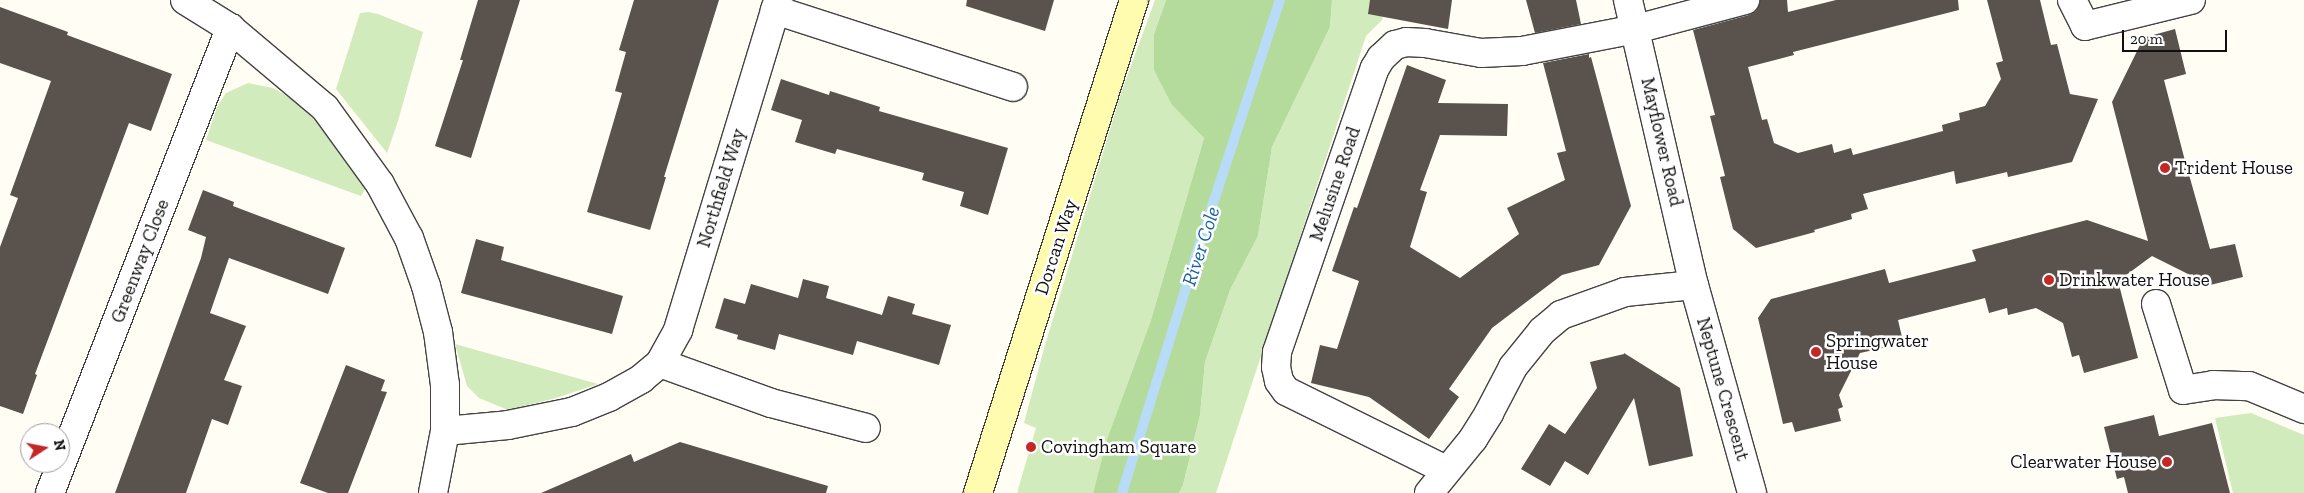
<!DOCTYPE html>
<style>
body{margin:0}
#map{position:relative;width:2304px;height:493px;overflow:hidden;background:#fffdf4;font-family:"Zilla Slab",serif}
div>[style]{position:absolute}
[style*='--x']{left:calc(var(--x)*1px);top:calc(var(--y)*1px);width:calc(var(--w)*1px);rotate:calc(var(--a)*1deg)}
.green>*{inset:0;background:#d2ebbc}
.forest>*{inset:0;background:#b4db9b}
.stream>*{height:10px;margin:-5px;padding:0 5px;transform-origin:5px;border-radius:5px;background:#b8dcf7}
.building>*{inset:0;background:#59524d}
.roads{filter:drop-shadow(1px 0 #434343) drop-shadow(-1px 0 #434343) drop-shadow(0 1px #434343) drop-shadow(0 -1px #434343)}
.street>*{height:28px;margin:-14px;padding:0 14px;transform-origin:14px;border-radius:14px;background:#fff}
.secondary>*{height:28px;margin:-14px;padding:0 14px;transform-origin:14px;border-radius:14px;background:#fffbaf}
.dots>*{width:14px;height:14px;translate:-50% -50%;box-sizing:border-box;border:2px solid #fff;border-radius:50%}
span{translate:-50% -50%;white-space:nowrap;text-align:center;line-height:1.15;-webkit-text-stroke:5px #fff;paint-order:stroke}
.street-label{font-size:19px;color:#101010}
.poi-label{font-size:19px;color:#101010}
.left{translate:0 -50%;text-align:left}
.right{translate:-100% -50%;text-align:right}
.water-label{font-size:20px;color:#175fa5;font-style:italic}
.north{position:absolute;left:20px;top:423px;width:50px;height:50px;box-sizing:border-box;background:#fff;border:1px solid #9f9f9f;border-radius:50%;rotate:79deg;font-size:14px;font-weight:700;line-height:20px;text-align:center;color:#101010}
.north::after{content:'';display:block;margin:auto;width:18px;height:22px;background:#c32826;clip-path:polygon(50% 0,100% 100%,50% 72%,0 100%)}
.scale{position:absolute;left:2122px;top:30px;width:105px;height:22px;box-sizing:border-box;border:2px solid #101010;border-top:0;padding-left:6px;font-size:15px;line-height:18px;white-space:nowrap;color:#101010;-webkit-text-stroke:4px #fff;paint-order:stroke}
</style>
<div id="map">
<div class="green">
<div style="clip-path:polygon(1155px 0,1166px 0,1154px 34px,1172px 105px,1204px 138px,1151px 320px,1107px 439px,1093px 493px,1017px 493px,1036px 428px,1024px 423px,1045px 345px,1121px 93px)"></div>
<div style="clip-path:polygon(1332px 0,1386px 0,1382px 20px,1366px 36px,1216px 493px,1179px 493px,1183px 485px,1200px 415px,1205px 362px,1230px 290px,1258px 236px,1272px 147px,1330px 27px)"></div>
<div style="clip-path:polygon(368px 12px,378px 14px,423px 32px,398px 121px,387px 153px,336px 89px,360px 13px)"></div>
<div style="clip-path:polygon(248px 83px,273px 88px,294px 100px,321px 126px,365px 189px,361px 196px,206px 140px,217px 107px,226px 93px)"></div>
<div style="clip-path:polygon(455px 344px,598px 384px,556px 398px,508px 410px,479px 398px,467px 386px)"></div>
<div style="clip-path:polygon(2251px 413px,2304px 435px,2304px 493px,2233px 493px,2215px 418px)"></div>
</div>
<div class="forest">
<div style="clip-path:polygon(1166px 0,1332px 0,1330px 27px,1272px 147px,1258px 236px,1230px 290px,1205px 362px,1200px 415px,1183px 485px,1179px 493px,1093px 493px,1107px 439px,1151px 320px,1204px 138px,1172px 105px,1154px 70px,1154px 34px)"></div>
</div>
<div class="stream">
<div style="--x:1122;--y:493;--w:265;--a:-72.7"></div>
<div style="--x:1201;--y:240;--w:253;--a:-71.8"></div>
</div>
<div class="building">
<div style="clip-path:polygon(478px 0,520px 0,471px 158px,435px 146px,463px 60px,460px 60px)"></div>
<div style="clip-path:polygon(634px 0,719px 0,664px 177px,666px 177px,650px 230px,587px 212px,622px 93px,615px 91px,626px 52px,619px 50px)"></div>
<div style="clip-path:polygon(967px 0,1054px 0,1045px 31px,966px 6px)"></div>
<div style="clip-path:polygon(1370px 0,1452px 0,1448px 29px,1368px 14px)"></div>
<div style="clip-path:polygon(1526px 0,1576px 0,1581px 24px,1535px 33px)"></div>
<div style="clip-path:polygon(1760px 0,1787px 0,1788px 12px,1836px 0,1958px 0,1959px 10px,1793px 52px,1794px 55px,1748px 67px,1762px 120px,1767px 119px,1774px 143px,1798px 153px,1832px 144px,1834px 153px,1851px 148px,1853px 155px,1943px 131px,1942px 125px,1960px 120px,1959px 113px,1985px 106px,2001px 79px,1996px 63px,2003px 61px,1987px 0,2040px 0,2051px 45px,2057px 44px,2070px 94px,2098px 99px,2072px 162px,2008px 177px,2007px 172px,1956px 184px,1954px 171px,1863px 194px,1868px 209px,1851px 214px,1852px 219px,1814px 230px,1815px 232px,1756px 248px,1733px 229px,1720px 177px,1725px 176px,1710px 116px,1715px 115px,1693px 30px,1749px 15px,1756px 11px)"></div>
<div style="clip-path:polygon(0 7px,68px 32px,67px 35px,172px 74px,151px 131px,129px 123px,35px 374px,37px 375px,23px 414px,0 406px,0 247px,18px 198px,10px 195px,51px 81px,0 63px)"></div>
<div style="clip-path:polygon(2175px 29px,2186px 74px,2164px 80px,2184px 157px,2210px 249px,2235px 244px,2243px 277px,2210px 285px,2152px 256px,2118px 281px,2138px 358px,2084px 373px,2079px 355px,2072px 357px,2063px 323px,2036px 308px,2008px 315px,2007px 308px,1989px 313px,1985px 298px,1898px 320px,1902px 337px,1882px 343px,1883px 348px,1860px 353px,1839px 395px,1843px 407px,1838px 409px,1841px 421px,1795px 432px,1792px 422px,1783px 424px,1758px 318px,1771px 299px,1885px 269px,1889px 283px,1976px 261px,1972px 250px,2087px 220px,2148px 241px,2112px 102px,2142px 41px,2146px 37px)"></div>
<div style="clip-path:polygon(1589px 54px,1589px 58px,1591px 57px,1631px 206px,1599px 265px,1562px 275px,1492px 328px,1449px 389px,1459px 397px,1429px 439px,1369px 397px,1311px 383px,1320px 345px,1337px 349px,1359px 281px,1332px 271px,1354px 207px,1357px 208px,1407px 65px,1446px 80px,1438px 103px,1508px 104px,1507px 136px,1440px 135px,1420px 190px,1427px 192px,1410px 247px,1460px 278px,1519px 234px,1507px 208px,1565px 180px,1557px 153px,1566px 151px,1543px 63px)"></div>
<div style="clip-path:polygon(781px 79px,829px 95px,830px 91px,880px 107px,879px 111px,1008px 148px,988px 215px,960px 206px,964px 192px,922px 180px,924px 173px,837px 149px,835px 154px,795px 142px,802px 120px,771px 110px)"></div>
<div style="clip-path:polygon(203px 190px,234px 202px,233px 206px,345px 248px,328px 294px,229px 258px,210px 313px,246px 326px,224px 380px,242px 386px,228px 425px,212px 419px,186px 493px,115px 493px,201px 258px,206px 237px,188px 230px)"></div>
<div style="clip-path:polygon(476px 239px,504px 247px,501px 260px,623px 296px,612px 334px,461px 293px)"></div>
<div style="clip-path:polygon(803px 279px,829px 286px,826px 298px,882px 315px,888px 296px,915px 304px,912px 314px,951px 325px,939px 365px,857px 341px,853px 355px,779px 334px,775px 350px,737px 339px,738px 335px,715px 328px,724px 298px,745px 304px,751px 284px,798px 298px)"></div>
<div style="clip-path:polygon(1624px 353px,1680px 388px,1693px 456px,1649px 466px,1634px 398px,1588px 475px,1565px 461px,1550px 486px,1521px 469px,1549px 424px,1565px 434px,1597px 388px,1590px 362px,1624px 354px)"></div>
<div style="clip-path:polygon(346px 365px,385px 380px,381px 391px,387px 392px,348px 493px,328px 493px,300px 483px)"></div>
<div style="clip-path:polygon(2154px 415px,2159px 436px,2212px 423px,2230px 493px,2128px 493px,2124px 477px,2117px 479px,2104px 427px)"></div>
<div style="clip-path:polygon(680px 442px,828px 486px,826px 493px,541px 493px,631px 454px,634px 462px)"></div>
</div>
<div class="roads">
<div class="street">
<div style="--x:185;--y:0;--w:53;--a:31.9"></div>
<div style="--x:230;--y:28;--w:124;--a:40.1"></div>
<div style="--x:325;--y:108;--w:94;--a:54.1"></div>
<div style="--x:380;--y:184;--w:61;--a:61.8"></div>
<div style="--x:409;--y:238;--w:51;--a:70.5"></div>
<div style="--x:426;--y:286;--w:48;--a:75.4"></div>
<div style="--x:438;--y:332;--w:53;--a:82.5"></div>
<div style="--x:445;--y:385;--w:46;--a:90"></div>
<div style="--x:445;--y:431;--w:63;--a:101"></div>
<div style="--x:1628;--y:0;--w:293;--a:77"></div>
<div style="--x:1694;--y:285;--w:216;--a:74.4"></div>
<div style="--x:2072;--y:0;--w:29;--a:63"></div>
<div style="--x:2085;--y:26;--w:109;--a:-13.8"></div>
<div style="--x:775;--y:10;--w:250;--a:17.9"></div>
<div style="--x:2156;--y:304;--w:90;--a:72.6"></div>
<div style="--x:2183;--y:390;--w:30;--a:-9"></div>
<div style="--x:2213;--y:385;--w:36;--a:2"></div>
<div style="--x:2249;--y:386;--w:60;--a:22.7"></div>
<div style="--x:660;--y:363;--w:118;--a:19.8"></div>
<div style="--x:771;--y:403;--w:98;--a:14.7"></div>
<div style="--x:445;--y:431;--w:63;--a:-5.4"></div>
<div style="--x:508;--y:425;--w:65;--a:-11.5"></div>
<div style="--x:572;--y:412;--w:40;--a:-22"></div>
<div style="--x:609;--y:397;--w:37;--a:-29"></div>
<div style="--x:641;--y:379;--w:25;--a:-40"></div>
<div style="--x:660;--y:363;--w:38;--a:-61"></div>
<div style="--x:678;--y:330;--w:345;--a:-73.1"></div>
<div style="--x:1446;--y:470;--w:178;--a:-153.7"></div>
<div style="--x:1286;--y:391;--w:12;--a:-125"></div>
<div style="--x:1279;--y:381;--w:14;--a:-102"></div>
<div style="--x:1276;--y:367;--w:15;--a:-86"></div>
<div style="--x:1277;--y:352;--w:300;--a:-71"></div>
<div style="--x:1375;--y:68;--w:12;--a:-59"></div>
<div style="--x:1381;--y:58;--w:19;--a:-43"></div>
<div style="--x:1395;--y:45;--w:11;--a:-15"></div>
<div style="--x:1406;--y:42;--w:19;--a:3"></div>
<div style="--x:1425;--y:43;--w:57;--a:10.1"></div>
<div style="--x:1481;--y:53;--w:41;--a:-2.8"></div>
<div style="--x:1522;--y:51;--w:116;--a:-10.9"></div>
<div style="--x:1636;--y:29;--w:113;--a:-14.9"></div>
<div style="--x:50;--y:493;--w:499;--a:-68.8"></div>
<div style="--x:1429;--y:493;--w:70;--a:-50.8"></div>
<div style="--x:1473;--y:439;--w:31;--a:-58"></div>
<div style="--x:1489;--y:413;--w:52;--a:-62.4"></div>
<div style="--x:1513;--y:367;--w:46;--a:-51.1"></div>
<div style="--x:1542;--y:331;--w:25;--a:-40"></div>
<div style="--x:1561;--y:315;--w:68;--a:-19.8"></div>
<div style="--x:1625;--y:292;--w:69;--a:-5.8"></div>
</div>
<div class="secondary">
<div style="--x:978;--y:493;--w:517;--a:-72.44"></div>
</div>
</div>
<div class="dots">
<div style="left:2165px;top:168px;background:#c32826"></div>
<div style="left:2049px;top:280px;background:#c32826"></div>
<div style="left:1816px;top:352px;background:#c32826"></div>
<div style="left:1031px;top:447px;background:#c32826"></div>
<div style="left:2167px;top:462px;background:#c32826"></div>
</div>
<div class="street-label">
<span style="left:1662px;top:142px;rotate:77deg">Mayflower Road</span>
<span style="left:1335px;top:184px;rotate:-71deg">Melusine Road</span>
<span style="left:721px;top:188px;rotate:-73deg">Northfield Way</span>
<span style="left:1056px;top:247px;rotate:-72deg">Dorcan Way</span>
<span style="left:140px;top:261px;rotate:-69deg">Greenway Close</span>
<span style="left:1723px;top:389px;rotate:74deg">Neptune Crescent</span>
</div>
<div class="poi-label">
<span class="left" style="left:2175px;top:168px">Trident House</span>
<span class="left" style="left:2059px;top:280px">Drinkwater House</span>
<span class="left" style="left:1826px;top:352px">Springwater<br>House</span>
<span class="left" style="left:1041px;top:447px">Covingham Square</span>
<span class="right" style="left:2157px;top:462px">Clearwater House</span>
</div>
<div class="water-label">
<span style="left:1201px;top:246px;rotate:-72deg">River Cole</span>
</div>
<div class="north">N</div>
<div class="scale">20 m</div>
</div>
